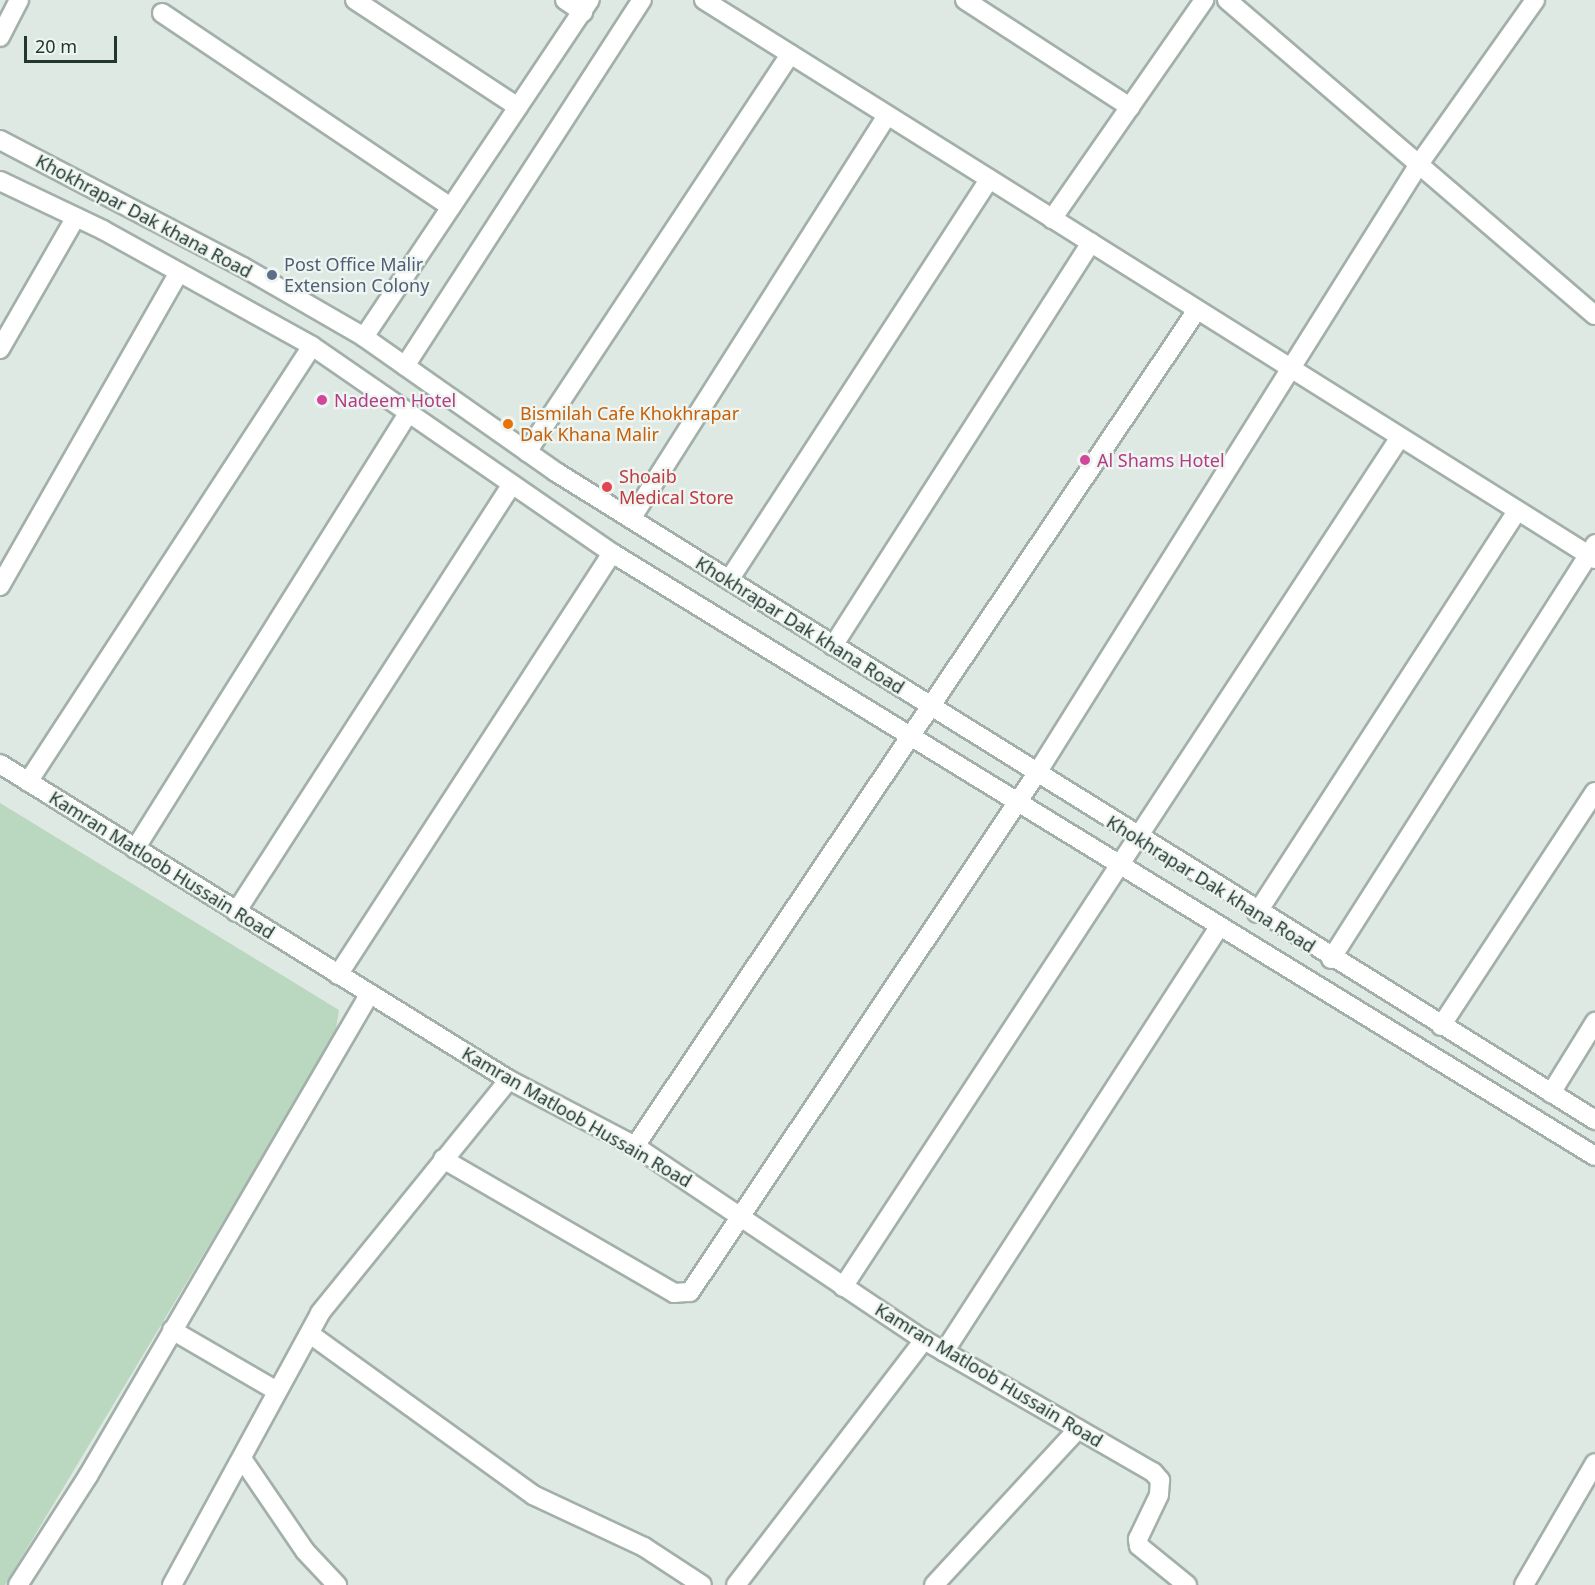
<!DOCTYPE html>
<style>
body{margin:0}
#map{position:relative;width:1595px;height:1585px;overflow:hidden;background:#dfe9e4;font-family:"Noto Sans",sans-serif}
div>[style]{position:absolute}
[style*='--x']{left:calc(var(--x)*1px);top:calc(var(--y)*1px);width:calc(var(--w)*1px);rotate:calc(var(--a)*1deg)}
.green>*{inset:0;background:#bad8bf}
.roads{filter:drop-shadow(2px 0 #a3b0aa) drop-shadow(-2px 0 #a3b0aa) drop-shadow(0 2px #a3b0aa) drop-shadow(0 -2px #a3b0aa)}
.minor>*{height:18px;margin:-9px;padding:0 9px;transform-origin:9px;border-radius:9px;background:#fff}
.tertiary>*{height:18px;margin:-9px;padding:0 9px;transform-origin:9px;border-radius:9px;background:#fff}
.dots>*{width:16px;height:16px;translate:-50% -50%;box-sizing:border-box;border:3px solid #eff6f2;border-radius:50%}
span{translate:-50% -50%;white-space:nowrap;text-align:center;line-height:1.15;-webkit-text-stroke:4.5px #eff6f2;paint-order:stroke}
.street-label{font-size:18px;color:#223730}
.service-label{font-size:18px;color:#4e5e75}
.left{translate:0 -50%;text-align:left}
.hotel-label{font-size:18px;color:#b23c85}
.food-label{font-size:18px;color:#c56008}
.health-label{font-size:18px;color:#be3a42}
.scale{position:absolute;left:24px;top:36px;width:93px;height:27px;box-sizing:border-box;border:3px solid #223730;border-top:0;padding-left:8px;font-size:18px;line-height:21px;white-space:nowrap;color:#223730;-webkit-text-stroke:4px #eff6f2;paint-order:stroke}
</style>
<div id="map">
<div class="green">
<div style="clip-path:polygon(0 803px,339px 1010px,335px 1035px,5px 1585px,0 1585px)"></div>
</div>
<div class="roads">
<div class="minor">
<div style="--x:355;--y:0;--w:195;--a:33.3"></div>
<div style="--x:565;--y:0;--w:22;--a:34"></div>
<div style="--x:704;--y:0;--w:1052;--a:32.1"></div>
<div style="--x:965;--y:0;--w:197;--a:33"></div>
<div style="--x:1227;--y:0;--w:484;--a:40.6"></div>
<div style="--x:162;--y:13;--w:348;--a:33.9"></div>
<div style="--x:0;--y:37;--w:42;--a:-62.8"></div>
<div style="--x:1052;--y:219;--w:267;--a:-55.2"></div>
<div style="--x:0;--y:349;--w:152;--a:-60.1"></div>
<div style="--x:527;--y:452;--w:477;--a:-56.5"></div>
<div style="--x:631;--y:519;--w:478;--a:-57.6"></div>
<div style="--x:729;--y:580;--w:478;--a:-57"></div>
<div style="--x:0;--y:586;--w:361;--a:-60.3"></div>
<div style="--x:833;--y:646;--w:479;--a:-57.4"></div>
<div style="--x:0;--y:764;--w:599;--a:31.83"></div>
<div style="--x:509;--y:1080;--w:142;--a:27.6"></div>
<div style="--x:635;--y:1146;--w:348;--a:33.9"></div>
<div style="--x:924;--y:1340;--w:264;--a:30"></div>
<div style="--x:1153;--y:1472;--w:11;--a:49"></div>
<div style="--x:1160;--y:1480;--w:15;--a:94"></div>
<div style="--x:1159;--y:1495;--w:49;--a:115.5"></div>
<div style="--x:1138;--y:1539;--w:7;--a:82"></div>
<div style="--x:1139;--y:1546;--w:62;--a:39.1"></div>
<div style="--x:28;--y:782;--w:520;--a:-56.92"></div>
<div style="--x:135;--y:849;--w:516;--a:-57.91"></div>
<div style="--x:236;--y:912;--w:509;--a:-57.18"></div>
<div style="--x:1257;--y:913;--w:479;--a:-57.1"></div>
<div style="--x:1331;--y:959;--w:492;--a:-57.5"></div>
<div style="--x:338;--y:975;--w:503;--a:-57"></div>
<div style="--x:1441;--y:1026;--w:280;--a:-56.7"></div>
<div style="--x:1551;--y:1093;--w:84;--a:-58.2"></div>
<div style="--x:635;--y:1146;--w:1007;--a:-56.09"></div>
<div style="--x:443;--y:1159;--w:267;--a:30.1"></div>
<div style="--x:674;--y:1293;--w:16;--a:-4"></div>
<div style="--x:690;--y:1292;--w:624;--a:-56.23"></div>
<div style="--x:1037;--y:773;--w:719;--a:-57.9"></div>
<div style="--x:1419;--y:164;--w:201;--a:-54.7"></div>
<div style="--x:843;--y:1287;--w:1016;--a:-56.76"></div>
<div style="--x:172;--y:1330;--w:121;--a:30.2"></div>
<div style="--x:310;--y:1334;--w:275;--a:35.8"></div>
<div style="--x:533;--y:1495;--w:123;--a:25.1"></div>
<div style="--x:644;--y:1547;--w:69;--a:33.2"></div>
<div style="--x:944;--y:1352;--w:506;--a:-57.09"></div>
<div style="--x:243;--y:1460;--w:110;--a:55.7"></div>
<div style="--x:305;--y:1551;--w:47;--a:46.7"></div>
<div style="--x:18;--y:1585;--w:130;--a:-57.3"></div>
<div style="--x:88;--y:1476;--w:557;--a:-59.71"></div>
<div style="--x:172;--y:1585;--w:310;--a:-61.4"></div>
<div style="--x:320;--y:1313;--w:300;--a:-51"></div>
<div style="--x:736;--y:1585;--w:309;--a:-52.5"></div>
<div style="--x:934;--y:1585;--w:212;--a:-47.3"></div>
<div style="--x:1524;--y:1585;--w:141;--a:-59.8"></div>
</div>
<div class="tertiary">
<div style="--x:0;--y:140;--w:274;--a:27.6"></div>
<div style="--x:243;--y:267;--w:140;--a:30"></div>
<div style="--x:364;--y:337;--w:235;--a:35.1"></div>
<div style="--x:556;--y:472;--w:1225;--a:31.95"></div>
<div style="--x:0;--y:181;--w:114;--a:25.4"></div>
<div style="--x:103;--y:230;--w:239;--a:29"></div>
<div style="--x:312;--y:346;--w:364;--a:34.6"></div>
<div style="--x:612;--y:553;--w:1153;--a:31.53"></div>
<div style="--x:364;--y:337;--w:406;--a:-56.2"></div>
<div style="--x:405;--y:366;--w:436;--a:-57.1"></div>
</div>
</div>
<div class="dots">
<div style="left:272px;top:275px;background:#5c6f8a"></div>
<div style="left:322px;top:400px;background:#d1479c"></div>
<div style="left:508px;top:424px;background:#e8710a"></div>
<div style="left:1085px;top:460px;background:#d1479c"></div>
<div style="left:607px;top:487px;background:#e0444e"></div>
</div>
<div class="street-label">
<span style="left:144px;top:216px;rotate:28deg">Khokhrapar Dak khana Road</span>
<span style="left:800px;top:625px;rotate:32deg">Khokhrapar Dak khana Road</span>
<span style="left:162px;top:865px;rotate:32deg">Kamran Matloob Hussain Road</span>
<span style="left:1211px;top:884px;rotate:32deg">Khokhrapar Dak khana Road</span>
<span style="left:577px;top:1117px;rotate:30deg">Kamran Matloob Hussain Road</span>
<span style="left:989px;top:1375px;rotate:31deg">Kamran Matloob Hussain Road</span>
</div>
<div class="service-label">
<span class="left" style="left:284px;top:275px">Post Office Malir<br>Extension Colony</span>
</div>
<div class="hotel-label">
<span class="left" style="left:334px;top:400px">Nadeem Hotel</span>
<span class="left" style="left:1097px;top:460px">Al Shams Hotel</span>
</div>
<div class="food-label">
<span class="left" style="left:520px;top:424px">Bismilah Cafe Khokhrapar<br>Dak Khana Malir</span>
</div>
<div class="health-label">
<span class="left" style="left:619px;top:487px">Shoaib<br>Medical Store</span>
</div>
<div class="scale">20 m</div>
</div>
